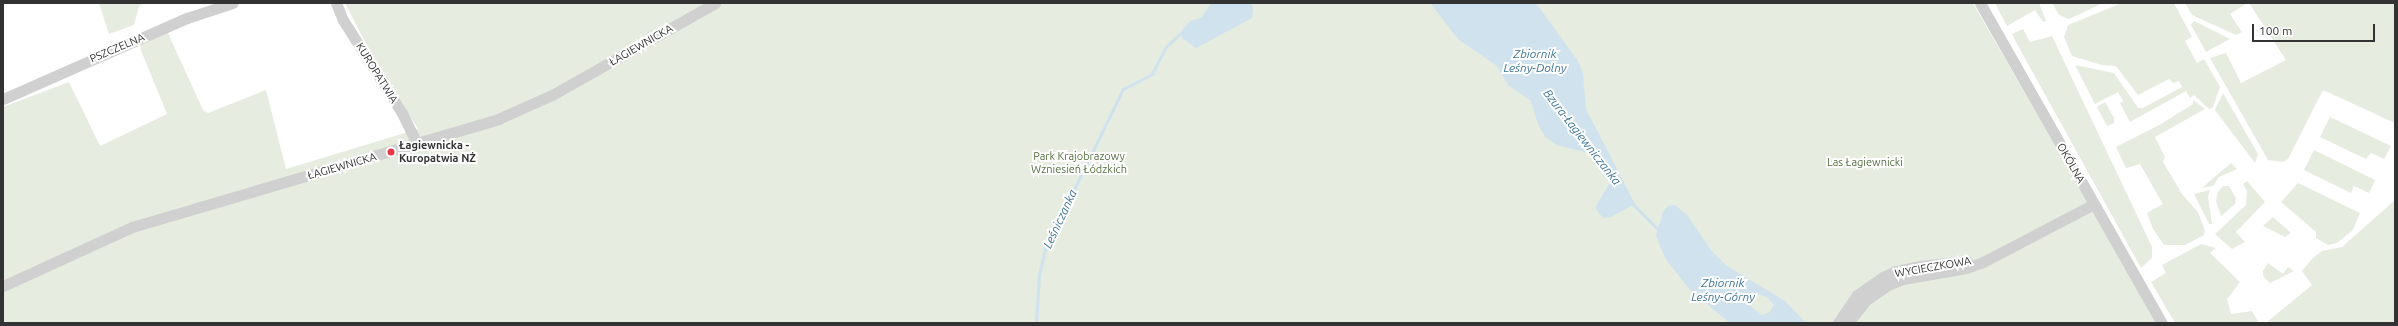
<!DOCTYPE html>
<meta charset="utf-8">
<style>
body{margin:0}
#map{position:relative;width:2398px;height:326px;overflow:hidden;background:#fff;font-family:Ubuntu,sans-serif}
div>[style]{position:absolute}
[style*='--x']{left:calc(var(--x)*1px);top:calc(var(--y)*1px);width:calc(var(--w)*1px);rotate:calc(var(--a)*1deg)}
.green>*{inset:0;background:#e6ecdf}
.water>*{inset:0;background:#cfe2ee}
.stream>*{height:2.5px;margin:-1.25px;padding:0 1.25px;transform-origin:1.25px;border-radius:1.25px;background:#cfe2ee}
.minor>*{height:11px;margin:-5.5px;padding:0 5.5px;transform-origin:5.5px;border-radius:5.5px;background:#d0d0d0}
.dots>*{width:11px;height:11px;translate:-50% -50%;box-sizing:border-box;border:2px solid #fff;border-radius:50%}
span{translate:-50% -50%;white-space:nowrap;text-align:center;line-height:1.15;-webkit-text-stroke:4px #fff;paint-order:stroke}
.street-label{font-size:11px;color:#333}
.poi-label{font-size:11px;color:#333;font-weight:700}
.left{translate:0 -50%;text-align:left}
.park-label{font-size:11px;color:#56703f}
.water-label{font-size:12px;color:#3f7597;font-style:italic}
.frame{position:absolute;inset:0;border:4px solid #333;pointer-events:none}
.scale{position:absolute;left:2252px;top:24px;width:123px;height:18px;box-sizing:border-box;border:2px solid #333;border-top:0;padding-left:5px;font-size:12px;line-height:14px;white-space:nowrap;color:#333;-webkit-text-stroke:3px #fff;paint-order:stroke}
</style>
<div id="map">
<div class="green">
<div style="clip-path:polygon(99px 3px,144px 3px,139px 6px,134px 25px,109px 34px)"></div>
<div style="clip-path:polygon(345px 3px,1973px 3px,2157px 323px,3px 323px,3px 107px,69px 82px,100px 146px,167px 114px,138px 43px,167px 31px,203px 110px,208px 113px,266px 90px,286px 169px,418px 129px,365px 42px)"></div>
<div style="clip-path:polygon(1995px 3px,2039px 3px,2046px 21px,2043px 22px,2035px 10px,2007px 26px)"></div>
<div style="clip-path:polygon(2052px 3px,2103px 3px,2069px 19px,2059px 15px)"></div>
<div style="clip-path:polygon(2122px 3px,2174px 3px,2192px 37px,2185px 41px,2197px 63px,2204px 59px,2220px 87px,2213px 107px,2209px 109px,2194px 95px,2190px 98px,2186px 91px,2130px 122px,2120px 103px,2123px 101px,2118px 92px,2095px 104px,2075px 65px,2114px 73px,2138px 108px,2143px 108px,2182px 87px,2179px 81px,2173px 83px,2169px 79px,2138px 95px,2116px 66px,2102px 65px,2072px 56px,2064px 37px,2068px 25px)"></div>
<div style="clip-path:polygon(2185px 3px,2247px 3px,2230px 14px,2242px 32px,2236px 35px,2192px 15px)"></div>
<div style="clip-path:polygon(2249px 3px,2395px 3px,2395px 123px,2323px 90px,2288px 159px,2283px 162px,2268px 160px,2210px 58px,2226px 53px,2241px 83px,2286px 60px)"></div>
<div style="clip-path:polygon(2194px 21px,2230px 39px,2206px 52px,2191px 25px)"></div>
<div style="clip-path:polygon(2023px 29px,2030px 42px,2052px 36px,2152px 247px,2152px 258px,2141px 268px,2017px 44px,2012px 34px)"></div>
<div style="clip-path:polygon(2223px 93px,2258px 154px,2255px 163px,2215px 110px)"></div>
<div style="clip-path:polygon(2193px 100px,2205px 109px,2155px 137px,2165px 157px,2163px 162px,2182px 194px,2198px 212px,2205px 231px,2204px 235px,2185px 245px,2164px 245px,2153px 229px,2147px 213px,2163px 204px,2140px 164px,2126px 168px,2116px 147px,2161px 124px,2193px 104px)"></div>
<div style="clip-path:polygon(2105px 102px,2114px 118px,2114px 123px,2107px 126px,2097px 107px)"></div>
<div style="clip-path:polygon(2330px 117px,2391px 146px,2384px 159px,2371px 153px,2366px 159px,2320px 137px)"></div>
<div style="clip-path:polygon(2314px 150px,2375px 180px,2369px 193px,2354px 186px,2351px 193px,2304px 170px)"></div>
<div style="clip-path:polygon(2231px 163px,2237px 169px,2219px 177px,2213px 186px,2202px 188px)"></div>
<div style="clip-path:polygon(2247px 181px,2265px 202px,2236px 232px,2245px 242px,2232px 249px,2215px 234px,2246px 205px,2247px 191px,2243px 184px)"></div>
<div style="clip-path:polygon(2298px 183px,2360px 213px,2353px 230px,2337px 243px,2328px 245px,2316px 238px,2316px 232px,2281px 202px)"></div>
<div style="clip-path:polygon(2223px 186px,2229px 186px,2236px 198px,2235px 204px,2221px 216px,2216px 201px,2218px 192px)"></div>
<div style="clip-path:polygon(2210px 190px,2208px 197px,2212px 224px,2209px 224px,2194px 194px)"></div>
<div style="clip-path:polygon(2395px 200px,2395px 323px,2266px 323px,2312px 285px,2302px 271px,2312px 259px,2322px 251px,2342px 247px)"></div>
<div style="clip-path:polygon(2273px 217px,2291px 233px,2285px 237px,2263px 226px)"></div>
<div style="clip-path:polygon(2201px 244px,2216px 248px,2210px 253px,2240px 282px,2227px 299px,2231px 314px,2252px 311px,2259px 323px,2175px 323px,2151px 282px,2166px 273px,2162px 265px)"></div>
<div style="clip-path:polygon(2268px 263px,2283px 274px,2288px 267px,2294px 271px,2270px 283px,2263px 276px,2263px 271px)"></div>
</div>
<div class="water">
<div style="clip-path:polygon(1211px 3px,1251px 3px,1253px 7px,1252px 18px,1196px 48px,1182px 38px,1182px 30px,1190px 21px,1201px 18px)"></div>
<div style="clip-path:polygon(1430px 3px,1536px 3px,1578px 61px,1583px 74px,1586px 109px,1635px 204px,1611px 217px,1603px 218px,1595px 208px,1611px 181px,1592px 154px,1557px 145px,1545px 137px,1538px 124px,1531px 101px,1508px 85px,1497px 66px,1458px 39px)"></div>
<div style="clip-path:polygon(evenodd,1675px 205px,1687px 215px,1711px 250px,1727px 266px,1785px 301px,1806px 323px,1730px 323px,1690px 290px,1665px 258px,1656px 235px,1663px 212px,1668px 206px,1675px 205px,1752px 292px,1767px 297px,1774px 305px,1770px 312px,1762px 315px,1749px 305px,1748px 297px,1752px 292px)"></div>
</div>
<div class="stream">
<div style="--x:1631;--y:202;--w:41;--a:45"></div>
<div style="--x:1036;--y:323;--w:48;--a:-86.4"></div>
<div style="--x:1039;--y:275;--w:27;--a:-77"></div>
<div style="--x:1045;--y:249;--w:178;--a:-64"></div>
<div style="--x:1123;--y:89;--w:33;--a:-27"></div>
<div style="--x:1152;--y:74;--w:30;--a:-63"></div>
<div style="--x:1166;--y:47;--w:21;--a:-43"></div>
</div>
<div class="minor">
<div style="--x:336;--y:3;--w:18;--a:68"></div>
<div style="--x:343;--y:20;--w:110;--a:57.6"></div>
<div style="--x:402;--y:113;--w:34;--a:64"></div>
<div style="--x:1980;--y:3;--w:368;--a:60.4"></div>
<div style="--x:3;--y:99;--w:201;--a:-23.8"></div>
<div style="--x:187;--y:18;--w:48;--a:-18.1"></div>
<div style="--x:3;--y:286;--w:142;--a:-24.6"></div>
<div style="--x:132;--y:227;--w:382;--a:-16.4"></div>
<div style="--x:498;--y:119;--w:59;--a:-24"></div>
<div style="--x:552;--y:95;--w:187;--a:-29.4"></div>
<div style="--x:1838;--y:323;--w:34;--a:-56"></div>
<div style="--x:1857;--y:295;--w:32;--a:-35"></div>
<div style="--x:1883;--y:277;--w:14;--a:-25"></div>
<div style="--x:1896;--y:271;--w:25;--a:-12"></div>
<div style="--x:1920;--y:266;--w:47;--a:-6.1"></div>
<div style="--x:1848;--y:323;--w:29;--a:-52"></div>
<div style="--x:1866;--y:300;--w:29;--a:-34"></div>
<div style="--x:1890;--y:284;--w:14;--a:-21"></div>
<div style="--x:1903;--y:279;--w:64;--a:-9.9"></div>
<div style="--x:1966;--y:268;--w:18;--a:-19"></div>
<div style="--x:1983;--y:262;--w:125;--a:-27.6"></div>
</div>
<div class="dots">
<div style="left:391px;top:152px;background:#e63946"></div>
</div>
<div class="street-label">
<span style="left:641px;top:45px;rotate:-30deg">ŁAGIEWNICKA</span>
<span style="left:117px;top:48px;rotate:-23deg">PSZCZELNA</span>
<span style="left:377px;top:73px;rotate:58deg">KUROPATWIA</span>
<span style="left:2071px;top:163px;rotate:60deg">OKÓLNA</span>
<span style="left:342px;top:166px;rotate:-16deg">ŁAGIEWNICKA</span>
<span style="left:1933px;top:267px;rotate:-10deg">WYCIECZKOWA</span>
</div>
<div class="poi-label">
<span class="left" style="left:399px;top:152px">Łagiewnicka -<br>Kuropatwia NŻ</span>
</div>
<div class="park-label">
<span style="left:1079px;top:163px">Park Krajobrazowy<br>Wzniesień Łódzkich</span>
<span style="left:1865px;top:162px">Las Łagiewnicki</span>
</div>
<div class="water-label">
<span style="left:1535px;top:61px">Zbiornik<br>Leśny-Dolny</span>
<span style="left:1582px;top:137px;rotate:52deg">Bzura-Łagiewniczanka</span>
<span style="left:1060px;top:219px;rotate:-65deg">Leśniczanka</span>
<span style="left:1723px;top:290px">Zbiornik<br>Leśny-Górny</span>
</div>
<div class="frame"></div>
<div class="scale">100 m</div>
</div>
